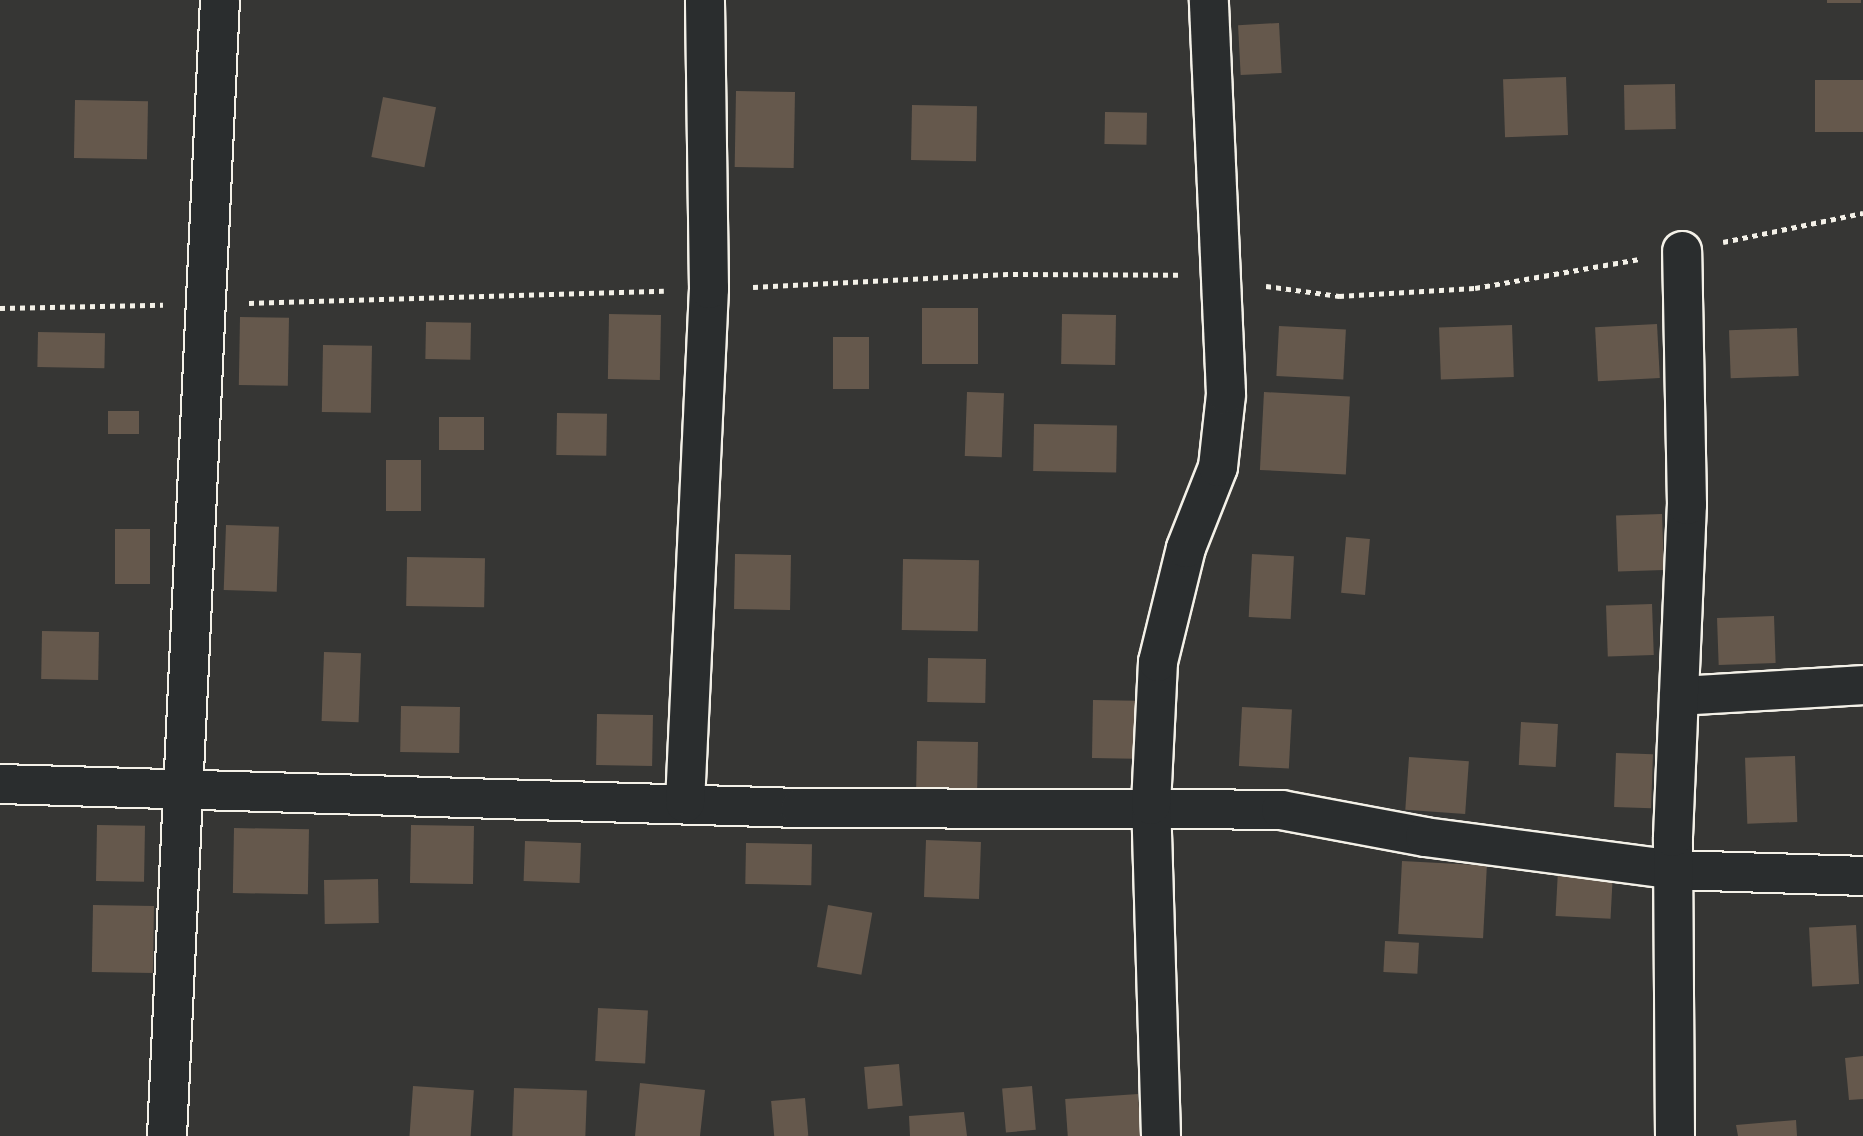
<!DOCTYPE html>
<style>
body{margin:0}
#map{position:relative;width:1863px;height:1136px;overflow:hidden;background:#363634;font-family:Mynerve,sans-serif}
div>[style]{position:absolute}
[style*='--x']{left:calc(var(--x)*1px);top:calc(var(--y)*1px);width:calc(var(--w)*1px);rotate:calc(var(--a)*1deg)}
.building>*{inset:0;background:#65584c;transform-origin:0 0}
.path>*{height:4.5px;margin-top:-2.25px;transform-origin:0;background:repeating-linear-gradient(90deg,#f4f1e8 0 5px,transparent 0 10px)}
.roads{filter:drop-shadow(2px 0 #f4f1e8) drop-shadow(-2px 0 #f4f1e8) drop-shadow(0 2px #f4f1e8) drop-shadow(0 -2px #f4f1e8)}
.street>*{height:38px;margin:-19px;padding:0 19px;transform-origin:19px;border-radius:19px;background:#2a2d2e}
span{translate:-50% -50%;white-space:nowrap;text-align:center;line-height:1.15;-webkit-text-stroke:7px #2a2d2e;paint-order:stroke}
</style>
<div id="map">
<div class="building">
<div style="left:1827px;top:0;width:34px;height:3px"></div>
<div style="left:1279px;top:23px;width:50px;height:41px;rotate:87deg"></div>
<div style="left:1566px;top:77px;width:58px;height:63px;rotate:88deg"></div>
<div style="left:1863px;top:80px;width:52px;height:48px;rotate:90deg"></div>
<div style="left:1675px;top:84px;width:45px;height:51px;rotate:89deg"></div>
<div style="left:736px;top:91px;width:59px;height:76px;rotate:1deg"></div>
<div style="left:383px;top:97px;width:54px;height:61px;rotate:11deg"></div>
<div style="left:75px;top:100px;width:73px;height:58px;rotate:1deg"></div>
<div style="left:912px;top:105px;width:65px;height:55px;rotate:1deg"></div>
<div style="left:1105px;top:112px;width:42px;height:32px;rotate:1deg"></div>
<div style="left:922px;top:308px;width:56px;height:56px"></div>
<div style="left:609px;top:314px;width:52px;height:65px;rotate:1deg"></div>
<div style="left:1062px;top:314px;width:54px;height:50px;rotate:1deg"></div>
<div style="left:240px;top:317px;width:49px;height:68px;rotate:1deg"></div>
<div style="left:426px;top:322px;width:45px;height:37px;rotate:1deg"></div>
<div style="left:1657px;top:324px;width:54px;height:62px;rotate:87deg"></div>
<div style="left:1512px;top:325px;width:52px;height:73px;rotate:88deg"></div>
<div style="left:1279px;top:326px;width:67px;height:50px;rotate:3deg"></div>
<div style="left:1797px;top:328px;width:48px;height:68px;rotate:88deg"></div>
<div style="left:38px;top:332px;width:67px;height:35px;rotate:1deg"></div>
<div style="left:833px;top:337px;width:36px;height:52px"></div>
<div style="left:323px;top:345px;width:49px;height:67px;rotate:1deg"></div>
<div style="left:967px;top:392px;width:37px;height:64px;rotate:2deg"></div>
<div style="left:1264px;top:392px;width:86px;height:78px;rotate:3deg"></div>
<div style="left:108px;top:411px;width:31px;height:23px"></div>
<div style="left:557px;top:413px;width:50px;height:42px;rotate:1deg"></div>
<div style="left:439px;top:417px;width:45px;height:33px"></div>
<div style="left:1034px;top:424px;width:83px;height:47px;rotate:1deg"></div>
<div style="left:386px;top:460px;width:35px;height:51px"></div>
<div style="left:1662px;top:514px;width:56px;height:46px;rotate:88deg"></div>
<div style="left:226px;top:525px;width:53px;height:65px;rotate:2deg"></div>
<div style="left:115px;top:529px;width:35px;height:55px"></div>
<div style="left:1346px;top:537px;width:24px;height:56px;rotate:5deg"></div>
<div style="left:735px;top:554px;width:56px;height:55px;rotate:1deg"></div>
<div style="left:1252px;top:554px;width:42px;height:63px;rotate:3deg"></div>
<div style="left:407px;top:557px;width:78px;height:49px;rotate:1deg"></div>
<div style="left:903px;top:559px;width:76px;height:71px;rotate:1deg"></div>
<div style="left:1652px;top:604px;width:51px;height:46px;rotate:88deg"></div>
<div style="left:1774px;top:616px;width:47px;height:57px;rotate:88deg"></div>
<div style="left:42px;top:631px;width:57px;height:48px;rotate:1deg"></div>
<div style="left:324px;top:652px;width:37px;height:69px;rotate:2deg"></div>
<div style="left:928px;top:658px;width:58px;height:44px;rotate:1deg"></div>
<div style="left:1093px;top:700px;width:43px;height:58px;rotate:1deg"></div>
<div style="left:401px;top:706px;width:59px;height:46px;rotate:1deg"></div>
<div style="left:1242px;top:707px;width:50px;height:59px;rotate:3deg"></div>
<div style="left:597px;top:714px;width:56px;height:51px;rotate:1deg"></div>
<div style="left:1521px;top:722px;width:37px;height:43px;rotate:3deg"></div>
<div style="left:917px;top:741px;width:61px;height:49px;rotate:1deg"></div>
<div style="left:1616px;top:753px;width:37px;height:54px;rotate:2deg"></div>
<div style="left:1795px;top:756px;width:66px;height:50px;rotate:88deg"></div>
<div style="left:1409px;top:757px;width:60px;height:53px;rotate:4deg"></div>
<div style="left:97px;top:825px;width:48px;height:56px;rotate:1deg"></div>
<div style="left:411px;top:825px;width:63px;height:58px;rotate:1deg"></div>
<div style="left:234px;top:828px;width:75px;height:65px;rotate:1deg"></div>
<div style="left:926px;top:840px;width:55px;height:57px;rotate:2deg"></div>
<div style="left:525px;top:841px;width:56px;height:40px;rotate:2deg"></div>
<div style="left:746px;top:843px;width:66px;height:41px;rotate:1deg"></div>
<div style="left:1402px;top:861px;width:85px;height:73px;rotate:3deg"></div>
<div style="left:1558px;top:870px;width:55px;height:46px;rotate:3deg"></div>
<div style="left:378px;top:879px;width:44px;height:54px;rotate:89deg"></div>
<div style="left:93px;top:905px;width:61px;height:67px;rotate:1deg"></div>
<div style="left:828px;top:905px;width:45px;height:63px;rotate:10deg"></div>
<div style="left:1856px;top:925px;width:59px;height:47px;rotate:87deg"></div>
<div style="left:1385px;top:941px;width:34px;height:31px;rotate:3deg"></div>
<div style="left:598px;top:1008px;width:50px;height:53px;rotate:3deg"></div>
<div style="clip-path:polygon(1863px 1056px,1863px 1099px,1849px 1100px,1845px 1058px)"></div>
<div style="left:899px;top:1064px;width:42px;height:35px;rotate:85deg"></div>
<div style="clip-path:polygon(640px 1083px,705px 1090px,700px 1136px,635px 1136px)"></div>
<div style="left:413px;top:1086px;width:61px;height:50px;rotate:4deg"></div>
<div style="left:1032px;top:1086px;width:44px;height:30px;rotate:85deg"></div>
<div style="left:514px;top:1088px;width:73px;height:48px;rotate:2deg"></div>
<div style="left:1138px;top:1094px;width:42px;height:73px;rotate:86deg"></div>
<div style="left:805px;top:1098px;width:38px;height:34px;rotate:85deg"></div>
<div style="clip-path:polygon(964px 1112px,967px 1136px,910px 1136px,909px 1116px)"></div>
<div style="clip-path:polygon(1796px 1120px,1797px 1136px,1738px 1136px,1736px 1125px)"></div>
</div>
<div class="path">
<div style="--x:1723;--y:242;--w:143;--a:-11.7"></div>
<div style="--x:1266;--y:286;--w:74;--a:7.8"></div>
<div style="--x:1339;--y:296;--w:136;--a:-3.4"></div>
<div style="--x:1475;--y:288;--w:167;--a:-10"></div>
<div style="--x:753;--y:287;--w:260;--a:-2.9"></div>
<div style="--x:1013;--y:274;--w:165;--a:0.3"></div>
<div style="--x:249;--y:303;--w:415;--a:-1.7"></div>
<div style="--x:0;--y:308;--w:163;--a:-1.1"></div>
</div>
<div class="roads">
<div class="street">
<div style="--x:1679;--y:696;--w:184;--a:-3.4"></div>
<div style="--x:0;--y:784;--w:800;--a:1.72"></div>
<div style="--x:800;--y:808;--w:481;--a:0.2"></div>
<div style="--x:1281;--y:810;--w:147;--a:10.6"></div>
<div style="--x:1425;--y:837;--w:251;--a:7.5"></div>
<div style="--x:1674;--y:870;--w:189;--a:1.8"></div>
<div style="--x:685;--y:803;--w:515;--a:-87.33"></div>
<div style="--x:709;--y:289;--w:289;--a:-90.8"></div>
<div style="--x:167;--y:1136;--w:1137;--a:-87.33"></div>
<div style="--x:1161;--y:1136;--w:331;--a:-91.7"></div>
<div style="--x:1151;--y:805;--w:143;--a:-87.2"></div>
<div style="--x:1158;--y:662;--w:117;--a:-76.2"></div>
<div style="--x:1186;--y:548;--w:87;--a:-68.4"></div>
<div style="--x:1218;--y:467;--w:73;--a:-83.7"></div>
<div style="--x:1226;--y:394;--w:394;--a:-92.5"></div>
<div style="--x:1675;--y:1136;--w:299;--a:-90.4"></div>
<div style="--x:1673;--y:837;--w:332;--a:-87.6"></div>
<div style="--x:1687;--y:505;--w:254;--a:-91.1"></div>
</div>
</div>
</div>
